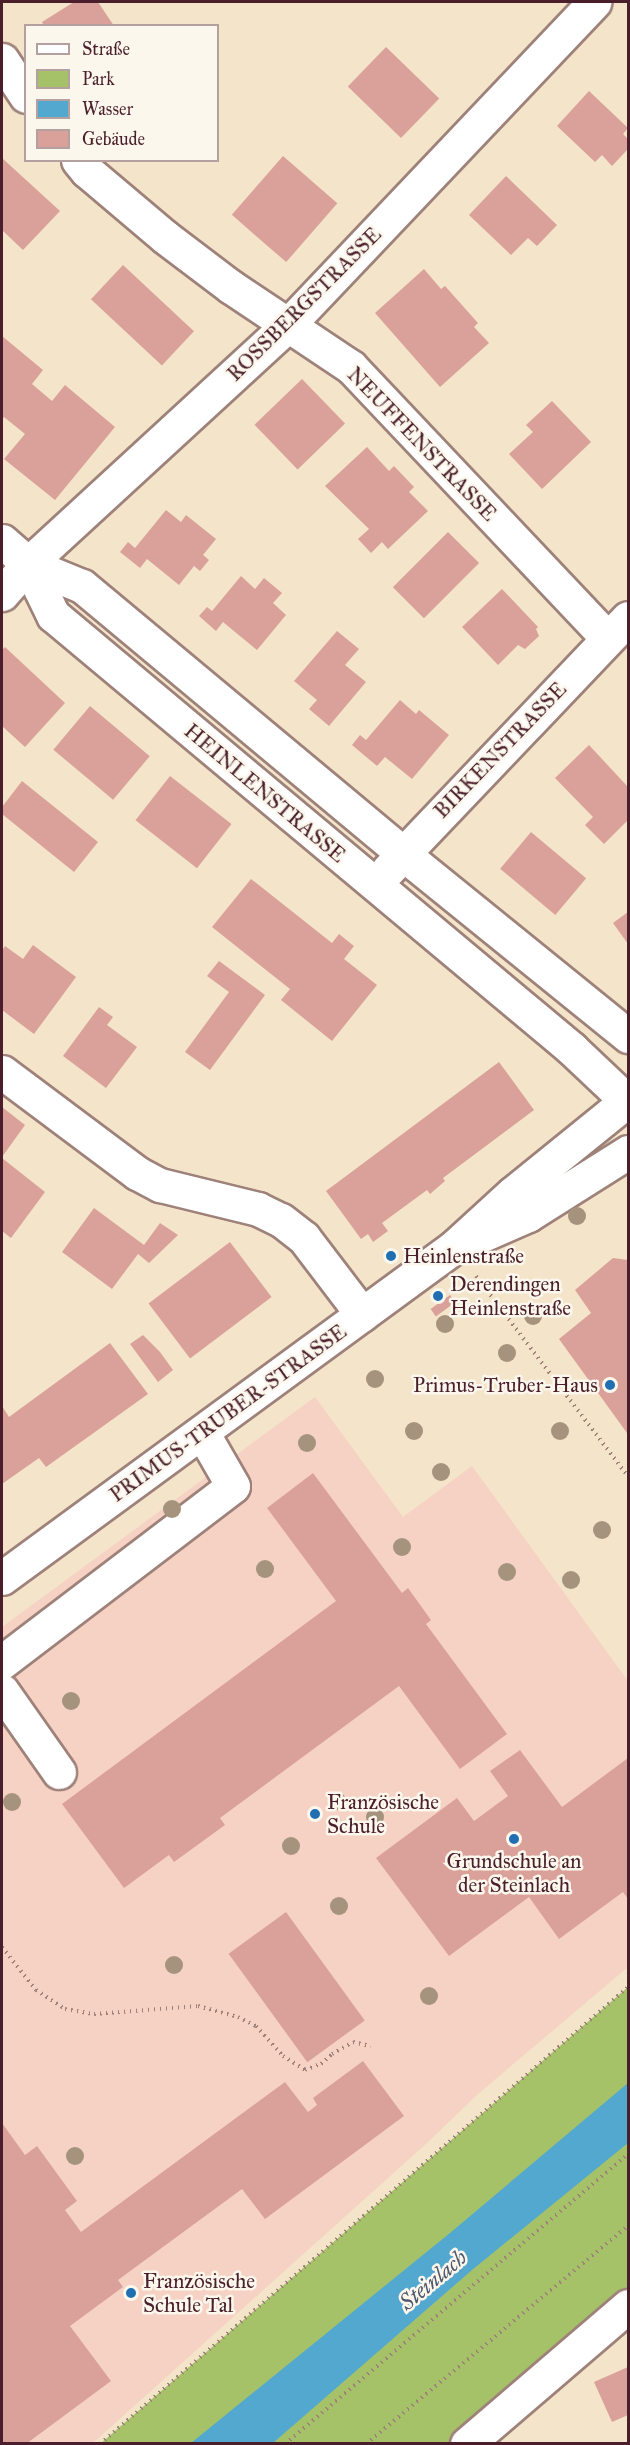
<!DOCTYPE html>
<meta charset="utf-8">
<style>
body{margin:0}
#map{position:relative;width:630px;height:2445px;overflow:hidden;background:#f3e4ca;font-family:"IM FELL Great Primer",serif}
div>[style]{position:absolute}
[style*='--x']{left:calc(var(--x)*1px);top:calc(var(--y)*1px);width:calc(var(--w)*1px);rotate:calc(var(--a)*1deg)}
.built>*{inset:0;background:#f6d2c4}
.green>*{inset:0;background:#a5c269}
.water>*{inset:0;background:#52a8cf}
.building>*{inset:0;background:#daa19b;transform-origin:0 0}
.path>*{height:4px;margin-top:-2px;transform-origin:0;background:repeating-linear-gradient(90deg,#9e827a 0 1.5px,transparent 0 6px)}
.roads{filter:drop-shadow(2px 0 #9e827a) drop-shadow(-2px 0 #9e827a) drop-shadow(0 2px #9e827a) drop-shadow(0 -2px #9e827a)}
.minor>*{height:33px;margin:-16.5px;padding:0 16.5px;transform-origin:16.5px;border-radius:16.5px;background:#fff}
.trees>*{width:18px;height:18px;margin:-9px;border-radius:50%;background:#a5937d}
.dots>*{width:16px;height:16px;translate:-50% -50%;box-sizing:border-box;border:3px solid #fbf7ec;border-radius:50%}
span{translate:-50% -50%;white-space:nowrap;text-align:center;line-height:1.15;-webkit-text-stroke:5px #fbf7ec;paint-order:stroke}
.street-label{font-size:21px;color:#4a1f2b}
.poi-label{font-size:21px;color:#4a1f2b}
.left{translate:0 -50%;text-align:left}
.right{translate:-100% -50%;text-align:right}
.water-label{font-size:22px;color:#4d566d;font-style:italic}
.frame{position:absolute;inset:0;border:3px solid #4a1f2b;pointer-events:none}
.legend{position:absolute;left:24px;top:24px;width:195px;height:138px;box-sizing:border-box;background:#fbf7ec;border:2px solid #b4a19f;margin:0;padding:8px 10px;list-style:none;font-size:18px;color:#4a1f2b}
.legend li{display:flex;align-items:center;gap:12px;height:30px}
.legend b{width:30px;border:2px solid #b4a19f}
</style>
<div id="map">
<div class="built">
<div style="clip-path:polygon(315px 1397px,403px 1517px,472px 1466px,628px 1681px,628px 1967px,478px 2094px,427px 2143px,93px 2443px,2px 2443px,2px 1627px)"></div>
</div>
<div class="green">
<div style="clip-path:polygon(628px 1987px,628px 2306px,467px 2443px,100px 2444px)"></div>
</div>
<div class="water">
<div style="clip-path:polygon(628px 2083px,628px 2143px,472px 2270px,273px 2443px,191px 2443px,450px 2233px)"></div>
</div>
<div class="building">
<div style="clip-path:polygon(74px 2px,98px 2px,114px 26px,44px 26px,42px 22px)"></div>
<div style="left:386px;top:47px;width:74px;height:55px;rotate:44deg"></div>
<div style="clip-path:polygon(589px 91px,628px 128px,623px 134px,628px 139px,628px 149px,612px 166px,602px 155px,595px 162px,557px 126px)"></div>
<div style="left:283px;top:156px;width:72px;height:78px;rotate:41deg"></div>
<div style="clip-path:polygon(2px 158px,60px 211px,23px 250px,2px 230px)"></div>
<div style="clip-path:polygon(506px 176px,557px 225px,537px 246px,528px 238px,511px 255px,469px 215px)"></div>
<div style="left:123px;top:265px;width:97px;height:47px;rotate:43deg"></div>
<div style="clip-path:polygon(424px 269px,441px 289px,445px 286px,478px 323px,474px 327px,489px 343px,440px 387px,375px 313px)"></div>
<div style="clip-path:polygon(2px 336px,43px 370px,32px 384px,52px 401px,65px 385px,115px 427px,55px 500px,4px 459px,25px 434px,4px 417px,2px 420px)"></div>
<div style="left:302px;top:379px;width:62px;height:66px;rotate:46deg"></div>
<div style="clip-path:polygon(552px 401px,591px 442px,542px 489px,509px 454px,533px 432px,526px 425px)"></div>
<div style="clip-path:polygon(367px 447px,389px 471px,394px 466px,414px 487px,409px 492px,428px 511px,388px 549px,382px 542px,371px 553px,358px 539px,369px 529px,325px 486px)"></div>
<div style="clip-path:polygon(166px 510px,181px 522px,186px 515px,216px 539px,203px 555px,209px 560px,200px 571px,194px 566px,179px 585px,147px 559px,140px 568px,120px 552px,128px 542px,135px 548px)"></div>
<div style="left:448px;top:532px;width:44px;height:78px;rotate:45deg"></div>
<div style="clip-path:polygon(241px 576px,255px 589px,264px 578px,282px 593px,273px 603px,286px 615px,257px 650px,223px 622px,216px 631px,199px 616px,207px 607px,212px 611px)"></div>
<div style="clip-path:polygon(502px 589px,538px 627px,536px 629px,539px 636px,525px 649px,518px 645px,498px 665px,462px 627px)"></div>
<div style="clip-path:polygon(337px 631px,359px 649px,345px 665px,366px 682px,329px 726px,309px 709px,317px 700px,294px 681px)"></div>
<div style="clip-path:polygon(5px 647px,65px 703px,25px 747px,2px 726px,2px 650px)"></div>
<div style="clip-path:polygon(400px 700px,416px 714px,419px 710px,449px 735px,412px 779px,385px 757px,377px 766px,352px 745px,360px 735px,366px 740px)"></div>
<div style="left:90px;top:706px;width:78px;height:57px;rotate:40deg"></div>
<div style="clip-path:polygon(589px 745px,628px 787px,628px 820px,604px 844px,585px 825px,593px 817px,555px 778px)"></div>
<div style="left:170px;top:776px;width:78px;height:56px;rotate:38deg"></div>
<div style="clip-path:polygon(22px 781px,98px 842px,74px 872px,2px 814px,2px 807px)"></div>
<div style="left:531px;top:832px;width:72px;height:48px;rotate:40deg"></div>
<div style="clip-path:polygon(251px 879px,332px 943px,339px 934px,354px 946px,344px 959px,377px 985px,332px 1041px,281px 1000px,290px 989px,212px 927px)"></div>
<div style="clip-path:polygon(628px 912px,628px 944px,613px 923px)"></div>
<div style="clip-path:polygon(33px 945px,76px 977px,34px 1034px,2px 1010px,2px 951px,5px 946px,23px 959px)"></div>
<div style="clip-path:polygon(219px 961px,265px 995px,210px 1070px,185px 1052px,229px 992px,207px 976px)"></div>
<div style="clip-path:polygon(99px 1007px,113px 1017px,107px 1025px,137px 1047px,106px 1088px,63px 1056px)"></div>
<div style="clip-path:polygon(499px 1062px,534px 1110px,443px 1178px,445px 1181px,430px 1194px,427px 1190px,382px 1223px,388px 1231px,373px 1242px,368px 1234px,361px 1239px,326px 1191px)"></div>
<div style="clip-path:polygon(2px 1107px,25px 1125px,2px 1157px)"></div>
<div style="clip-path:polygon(2px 1158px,45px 1192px,11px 1238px,2px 1231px)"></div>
<div style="clip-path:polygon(94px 1208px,144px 1245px,160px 1223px,178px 1235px,149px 1263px,138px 1254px,112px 1289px,62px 1252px)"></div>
<div style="left:230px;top:1242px;width:69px;height:102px;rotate:53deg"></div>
<div style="clip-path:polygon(613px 1258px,628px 1260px,627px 1433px,559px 1339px,591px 1313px,575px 1290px)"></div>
<div style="left:450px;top:1295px;width:9px;height:24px;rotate:54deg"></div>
<div style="clip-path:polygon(143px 1335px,160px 1352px,173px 1370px,158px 1382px,130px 1344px)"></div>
<div style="clip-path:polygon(110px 1343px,148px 1394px,46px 1467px,39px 1458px,2px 1484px,2px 1406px,9px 1417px)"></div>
<div style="clip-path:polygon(313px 1473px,402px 1593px,408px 1588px,431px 1620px,426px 1624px,507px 1734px,460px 1769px,399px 1686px,220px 1818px,225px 1825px,174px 1862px,169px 1855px,124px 1888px,62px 1804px,336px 1601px,267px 1508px)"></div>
<div style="clip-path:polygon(520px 1750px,562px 1807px,628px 1758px,628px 1899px,623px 1892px,559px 1939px,529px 1897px,449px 1956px,376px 1858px,457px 1798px,474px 1821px,508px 1796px,490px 1771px)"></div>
<div style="left:286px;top:1912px;width:134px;height:71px;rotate:54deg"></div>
<div style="clip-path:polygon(363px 2061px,404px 2116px,265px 2219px,242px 2189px,118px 2280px,123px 2287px,70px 2326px,111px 2381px,26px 2444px,2px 2444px,2px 2123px,25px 2155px,37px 2146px,77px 2201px,65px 2210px,81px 2232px,285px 2082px,308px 2112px,317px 2105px,313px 2098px)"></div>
<div style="clip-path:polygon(628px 2367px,628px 2415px,612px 2422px,594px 2382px)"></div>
</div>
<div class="path">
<div style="--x:476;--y:1276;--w:251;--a:52.8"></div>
<div style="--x:2;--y:1947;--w:55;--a:51.7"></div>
<div style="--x:36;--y:1990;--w:35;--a:33"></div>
<div style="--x:65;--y:2009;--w:29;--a:10"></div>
<div style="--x:94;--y:2014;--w:104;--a:-4.4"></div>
<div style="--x:198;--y:2006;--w:41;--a:15.4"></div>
<div style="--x:238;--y:2017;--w:20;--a:27"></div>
<div style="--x:256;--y:2026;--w:40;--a:48"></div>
<div style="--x:283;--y:2056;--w:26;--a:32"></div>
<div style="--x:305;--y:2070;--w:17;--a:-21"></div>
<div style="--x:321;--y:2064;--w:15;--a:-42"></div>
<div style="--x:332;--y:2054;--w:24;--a:-30"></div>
<div style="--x:353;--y:2042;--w:18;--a:13"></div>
<div style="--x:100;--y:2444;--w:698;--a:-40.88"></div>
<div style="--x:285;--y:2444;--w:449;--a:-40.2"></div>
<div style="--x:366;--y:2444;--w:341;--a:-39.8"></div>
</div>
<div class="roads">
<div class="minor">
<div style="--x:2;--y:60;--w:43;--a:56.3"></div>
<div style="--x:78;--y:160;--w:14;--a:51"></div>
<div style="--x:87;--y:171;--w:102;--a:40.2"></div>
<div style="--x:165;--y:237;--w:83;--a:37.1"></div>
<div style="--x:231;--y:287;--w:144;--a:33.7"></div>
<div style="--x:351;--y:367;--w:373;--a:46.6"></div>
<div style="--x:2;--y:541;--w:35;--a:41"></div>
<div style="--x:28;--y:564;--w:58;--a:22.2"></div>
<div style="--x:82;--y:586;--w:417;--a:39.8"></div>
<div style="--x:402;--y:853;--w:291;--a:39"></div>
<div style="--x:28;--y:564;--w:57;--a:63.9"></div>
<div style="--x:53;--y:615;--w:677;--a:39.9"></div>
<div style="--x:572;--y:1049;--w:77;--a:43.4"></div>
<div style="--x:2;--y:594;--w:40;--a:-49"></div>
<div style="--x:28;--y:564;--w:353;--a:-42.6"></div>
<div style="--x:288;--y:325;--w:445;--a:-46.5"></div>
<div style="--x:388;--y:870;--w:348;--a:-46.4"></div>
<div style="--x:2;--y:1072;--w:169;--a:36.8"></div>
<div style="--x:137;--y:1173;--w:26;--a:28"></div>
<div style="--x:160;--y:1185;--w:101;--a:13.8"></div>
<div style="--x:258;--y:1209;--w:25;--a:26"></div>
<div style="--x:281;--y:1220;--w:29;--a:38"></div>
<div style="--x:304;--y:1238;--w:96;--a:52.7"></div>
<div style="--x:478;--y:1237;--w:55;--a:-23.7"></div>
<div style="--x:528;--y:1215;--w:118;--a:-32.2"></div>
<div style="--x:2;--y:1578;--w:560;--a:-36.22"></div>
<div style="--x:454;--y:1247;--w:80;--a:-42.5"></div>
<div style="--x:513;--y:1193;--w:148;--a:-39"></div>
<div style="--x:2;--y:1662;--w:290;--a:-37.3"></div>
<div style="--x:233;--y:1486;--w:62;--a:-119.9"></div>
<div style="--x:2;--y:1691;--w:99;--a:54.9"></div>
<div style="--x:467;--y:2444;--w:212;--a:-40.6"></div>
</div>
</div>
<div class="trees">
<div style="left:577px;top:1216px"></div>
<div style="left:533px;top:1316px"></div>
<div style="left:445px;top:1324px"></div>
<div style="left:507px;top:1353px"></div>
<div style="left:375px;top:1379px"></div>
<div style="left:414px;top:1431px"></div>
<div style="left:560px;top:1431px"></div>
<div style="left:307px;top:1443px"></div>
<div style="left:441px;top:1472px"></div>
<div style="left:172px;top:1509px"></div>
<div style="left:602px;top:1530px"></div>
<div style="left:402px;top:1547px"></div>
<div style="left:265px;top:1569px"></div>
<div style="left:507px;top:1572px"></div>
<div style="left:571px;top:1580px"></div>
<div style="left:71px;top:1701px"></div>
<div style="left:337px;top:1801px"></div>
<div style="left:12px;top:1802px"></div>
<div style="left:375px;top:1817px"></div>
<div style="left:291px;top:1846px"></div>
<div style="left:339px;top:1906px"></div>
<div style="left:174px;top:1965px"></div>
<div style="left:429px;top:1996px"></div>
<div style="left:75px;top:2156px"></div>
</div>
<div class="dots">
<div style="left:391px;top:1256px;background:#1f6fb2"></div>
<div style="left:438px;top:1296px;background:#1f6fb2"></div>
<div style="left:610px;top:1385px;background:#1f6fb2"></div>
<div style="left:315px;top:1814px;background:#1f6fb2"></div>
<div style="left:514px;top:1839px;background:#1f6fb2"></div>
<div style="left:131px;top:2293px;background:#1f6fb2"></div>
</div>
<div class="street-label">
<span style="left:304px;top:304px;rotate:-45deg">ROSSBERGSTRASSE</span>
<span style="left:422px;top:444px;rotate:46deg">NEUFFENSTRASSE</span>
<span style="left:500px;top:750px;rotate:-46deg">BIRKENSTRASSE</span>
<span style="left:265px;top:793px;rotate:40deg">HEINLENSTRASSE</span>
<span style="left:228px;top:1413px;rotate:-36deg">PRIMUS-TRUBER-STRASSE</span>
</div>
<div class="poi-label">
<span class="left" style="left:403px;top:1256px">Heinlenstraße</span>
<span class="left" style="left:450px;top:1296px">Derendingen<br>Heinlenstraße</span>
<span class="right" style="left:598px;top:1385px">Primus-Truber-Haus</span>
<span class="left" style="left:327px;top:1814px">Französische<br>Schule</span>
<span style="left:514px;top:1873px">Grundschule an<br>der Steinlach</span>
<span class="left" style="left:143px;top:2293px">Französische<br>Schule Tal</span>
</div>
<div class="water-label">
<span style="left:433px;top:2280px;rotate:-40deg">Steinlach</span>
</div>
<div class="frame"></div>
<ul class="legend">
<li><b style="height:8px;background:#fff"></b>Straße</li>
<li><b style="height:16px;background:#a5c269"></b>Park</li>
<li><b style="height:16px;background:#52a8cf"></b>Wasser</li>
<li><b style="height:16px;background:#daa19b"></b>Gebäude</li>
</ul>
</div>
